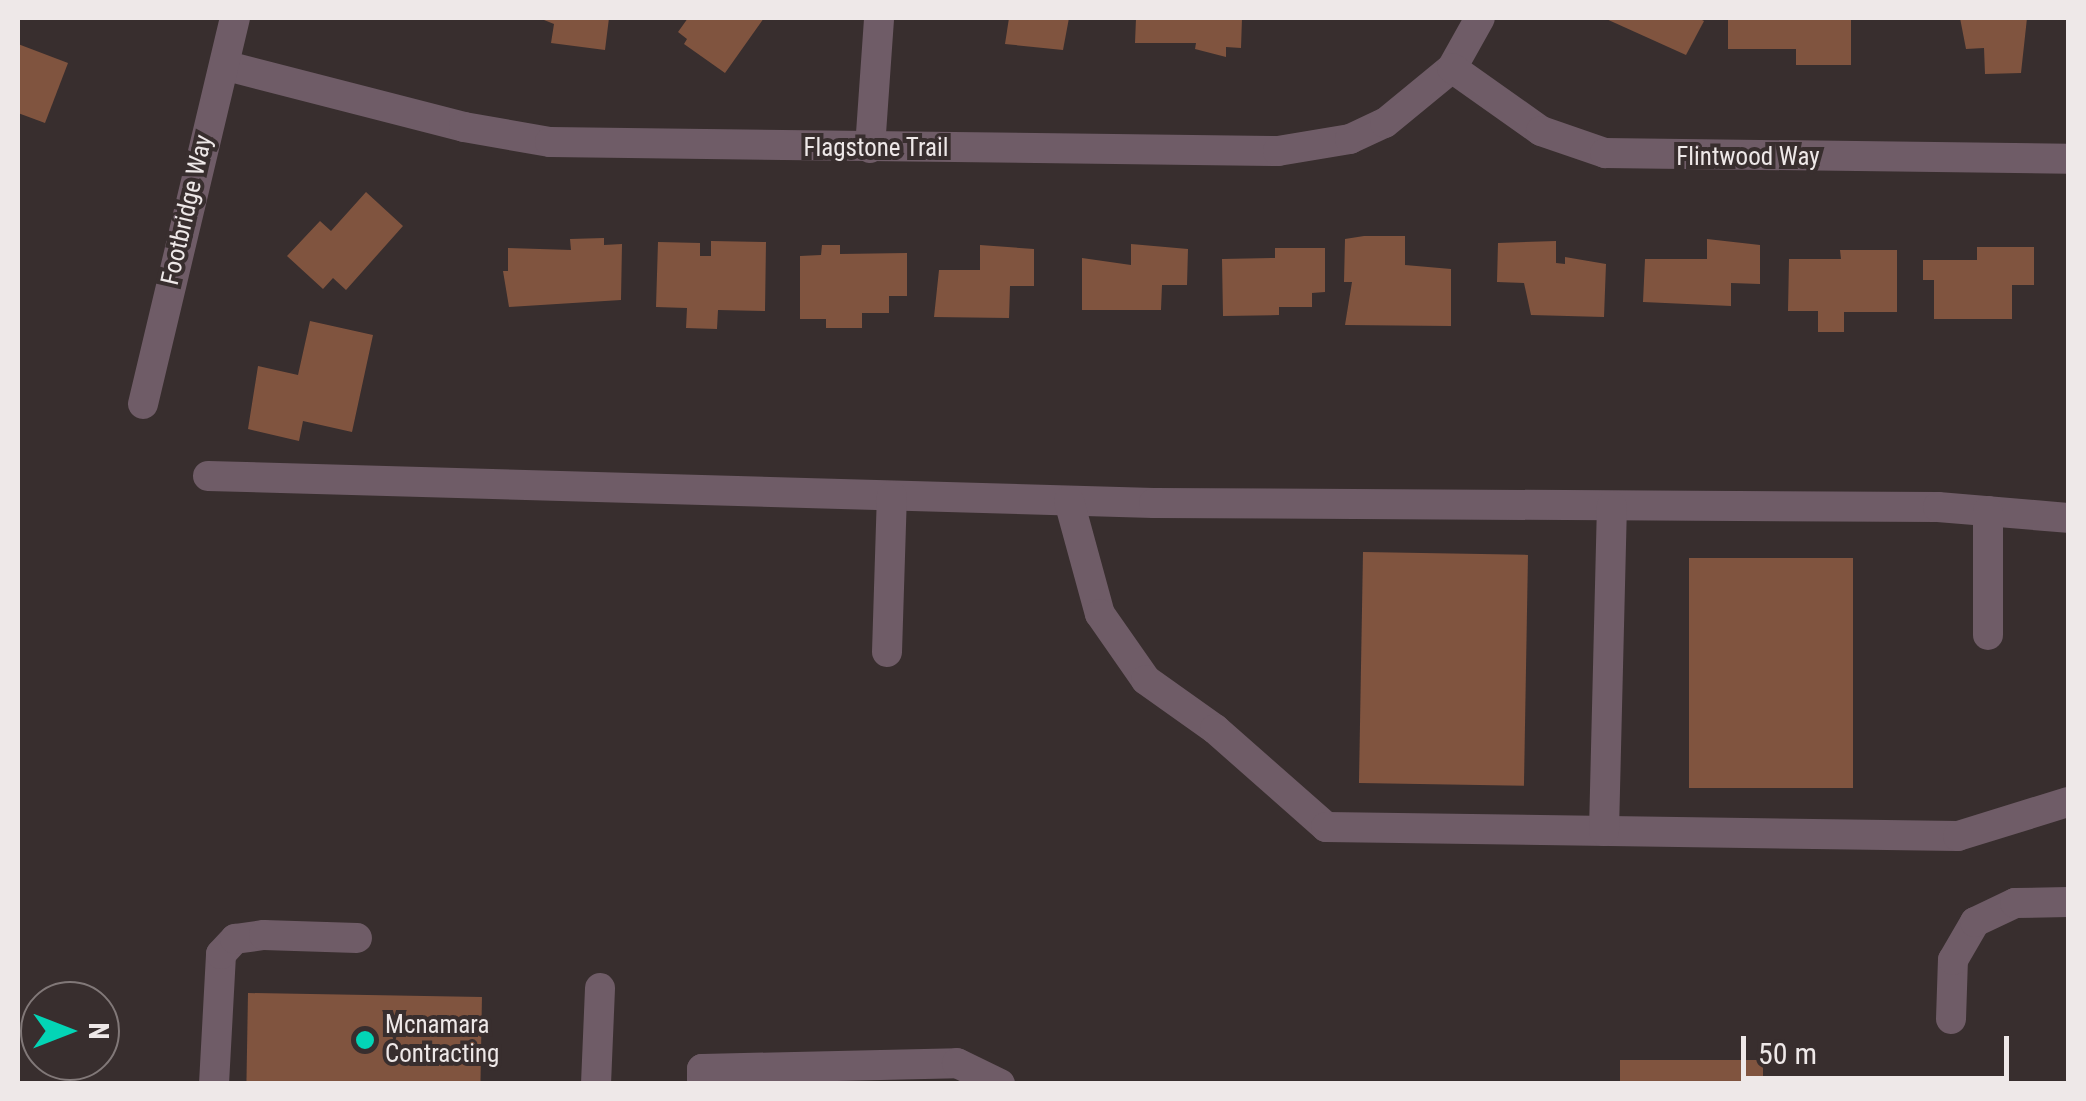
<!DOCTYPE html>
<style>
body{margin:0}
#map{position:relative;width:2086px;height:1101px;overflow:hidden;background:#382e2e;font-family:"Roboto Condensed",sans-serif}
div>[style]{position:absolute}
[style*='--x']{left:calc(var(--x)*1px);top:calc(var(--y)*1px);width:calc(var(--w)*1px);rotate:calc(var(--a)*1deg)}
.building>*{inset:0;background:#80543f;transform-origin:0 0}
.minor>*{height:30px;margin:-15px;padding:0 15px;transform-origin:15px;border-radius:15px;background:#6f5c67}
.dots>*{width:28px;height:28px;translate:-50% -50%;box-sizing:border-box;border:5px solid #382e2e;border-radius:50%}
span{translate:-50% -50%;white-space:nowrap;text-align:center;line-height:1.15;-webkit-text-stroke:8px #382e2e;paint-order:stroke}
.street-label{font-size:25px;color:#eee8e8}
.poi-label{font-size:25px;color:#eee8e8}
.left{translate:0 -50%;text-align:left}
.frame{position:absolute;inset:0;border:20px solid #eee8e8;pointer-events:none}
.north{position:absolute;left:20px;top:981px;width:100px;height:100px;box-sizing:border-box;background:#382e2e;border:2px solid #817878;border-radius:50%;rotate:90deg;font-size:28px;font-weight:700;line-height:40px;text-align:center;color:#eee8e8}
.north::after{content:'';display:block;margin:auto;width:35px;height:45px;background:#03d5b6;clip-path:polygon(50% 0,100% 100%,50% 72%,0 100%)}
.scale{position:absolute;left:1741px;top:1036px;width:268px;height:45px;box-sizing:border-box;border:5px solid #eee8e8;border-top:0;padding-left:12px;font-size:30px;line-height:35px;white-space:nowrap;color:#eee8e8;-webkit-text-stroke:8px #382e2e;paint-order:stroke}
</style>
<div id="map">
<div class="building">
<div style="clip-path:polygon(539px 18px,609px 18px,605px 50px,551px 43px,554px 24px)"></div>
<div style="clip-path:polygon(688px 18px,764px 18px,725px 73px,684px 44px,687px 39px,678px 32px)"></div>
<div style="clip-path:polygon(1009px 18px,1069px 18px,1063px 50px,1005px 44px)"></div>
<div style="clip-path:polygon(1136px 18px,1242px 18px,1241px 48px,1226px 47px,1226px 57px,1195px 49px,1196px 43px,1135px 43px)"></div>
<div style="clip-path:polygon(1604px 18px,1698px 18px,1704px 21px,1686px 55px)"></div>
<div style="clip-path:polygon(1728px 18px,1851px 18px,1851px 65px,1796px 65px,1796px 49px,1728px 49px)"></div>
<div style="clip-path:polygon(1960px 18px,2027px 18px,2021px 73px,1985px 74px,1984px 48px,1966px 49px)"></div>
<div style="clip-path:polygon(18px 44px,68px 63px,45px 123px,18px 113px)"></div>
<div style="clip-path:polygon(366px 192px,403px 226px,346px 290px,333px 278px,323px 289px,287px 256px,320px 221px,331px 231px)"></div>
<div style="clip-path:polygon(1364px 236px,1405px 236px,1405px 265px,1451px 269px,1451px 326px,1345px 325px,1352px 282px,1344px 282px,1345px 239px)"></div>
<div style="clip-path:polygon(604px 238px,604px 245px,622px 244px,621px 300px,509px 307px,503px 271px,508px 271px,508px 248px,571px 250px,570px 239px)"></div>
<div style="clip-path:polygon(1707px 239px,1760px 245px,1760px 284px,1731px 283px,1731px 306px,1643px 302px,1645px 259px,1707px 259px)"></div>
<div style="clip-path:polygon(711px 241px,766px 242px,765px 311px,718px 310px,717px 329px,686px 328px,687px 308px,656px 307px,658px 242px,700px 243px,700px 256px,711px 256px)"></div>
<div style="clip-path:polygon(1556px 241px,1556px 263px,1565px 264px,1565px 257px,1606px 264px,1604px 317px,1531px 315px,1524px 283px,1497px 282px,1498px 243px)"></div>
<div style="clip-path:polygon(1131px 244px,1188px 249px,1187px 285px,1162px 285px,1161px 310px,1082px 310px,1082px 258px,1131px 265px)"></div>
<div style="clip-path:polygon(822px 245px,840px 245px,840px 254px,907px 253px,907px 296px,889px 296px,889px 313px,862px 313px,862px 328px,826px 328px,826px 319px,800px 319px,800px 256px,821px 255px)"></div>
<div style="clip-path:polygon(980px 245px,1034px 249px,1034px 286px,1010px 286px,1009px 318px,934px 317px,939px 270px,980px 270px)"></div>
<div style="clip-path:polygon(1977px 247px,2034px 247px,2034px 285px,2012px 285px,2012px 319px,1934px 319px,1934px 280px,1923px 280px,1923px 260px,1977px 260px)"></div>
<div style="clip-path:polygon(1275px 248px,1325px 248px,1325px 292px,1312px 293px,1312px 307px,1279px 307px,1279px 315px,1223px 316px,1222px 259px,1275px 258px)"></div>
<div style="clip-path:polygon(1840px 250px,1897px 250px,1897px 312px,1844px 312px,1844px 332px,1818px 332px,1818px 311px,1788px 311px,1789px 259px,1841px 259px)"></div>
<div style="clip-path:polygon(310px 321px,373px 335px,352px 432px,303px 421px,299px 441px,248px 429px,258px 366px,298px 375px)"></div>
<div style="left:1363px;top:552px;width:165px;height:231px;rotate:1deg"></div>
<div style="left:1689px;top:558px;width:164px;height:230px"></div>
<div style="left:248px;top:993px;width:234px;height:91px;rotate:1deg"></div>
<div style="left:1763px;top:1060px;width:24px;height:143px;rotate:90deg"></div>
</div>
<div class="minor">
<div style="--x:227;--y:66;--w:245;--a:14.4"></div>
<div style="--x:464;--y:127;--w:87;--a:9.9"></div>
<div style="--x:550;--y:142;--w:728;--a:0.71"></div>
<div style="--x:1278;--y:151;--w:73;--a:-9.5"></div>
<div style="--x:1350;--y:139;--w:38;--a:-25"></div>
<div style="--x:1385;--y:123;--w:87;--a:-39.4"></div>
<div style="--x:1452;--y:68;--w:57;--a:-60.8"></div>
<div style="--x:1452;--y:68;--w:109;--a:35.3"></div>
<div style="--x:1541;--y:131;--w:68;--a:19"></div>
<div style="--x:1605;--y:153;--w:463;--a:0.7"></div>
<div style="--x:870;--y:148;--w:130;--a:-86"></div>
<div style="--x:143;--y:404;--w:397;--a:-76.6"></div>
<div style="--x:208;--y:476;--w:946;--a:1.63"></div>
<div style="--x:1154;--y:503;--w:784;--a:0.29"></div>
<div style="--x:1938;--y:507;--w:130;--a:4.8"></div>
<div style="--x:1069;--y:501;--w:117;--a:74.7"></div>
<div style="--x:1100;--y:614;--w:80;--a:55.1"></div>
<div style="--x:1146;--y:680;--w:85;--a:35.4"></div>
<div style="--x:1215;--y:729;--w:148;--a:41.4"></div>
<div style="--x:1326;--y:827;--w:632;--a:0.82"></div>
<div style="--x:1958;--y:836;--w:115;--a:-17.2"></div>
<div style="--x:1988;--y:511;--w:124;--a:90"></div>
<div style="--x:887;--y:652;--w:156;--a:-88.2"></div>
<div style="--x:1604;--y:831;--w:325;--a:-88.6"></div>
<div style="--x:1951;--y:1019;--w:59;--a:-88.1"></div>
<div style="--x:1953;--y:960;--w:44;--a:-59.9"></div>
<div style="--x:1975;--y:922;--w:44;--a:-25.4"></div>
<div style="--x:2015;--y:903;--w:53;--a:-1.1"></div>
<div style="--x:214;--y:1084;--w:130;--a:-86.9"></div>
<div style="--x:221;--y:954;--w:21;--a:-47"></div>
<div style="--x:235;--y:939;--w:29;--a:-8"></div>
<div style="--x:264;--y:935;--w:93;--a:1.8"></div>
<div style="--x:596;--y:1084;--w:96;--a:-87.6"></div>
<div style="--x:702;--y:1084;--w:15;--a:-90"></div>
<div style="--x:702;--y:1069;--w:255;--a:-1.3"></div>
<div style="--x:957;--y:1063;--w:48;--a:26"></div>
</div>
<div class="dots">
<div style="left:365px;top:1040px;background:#03d5b6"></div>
</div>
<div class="street-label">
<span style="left:876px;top:148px">Flagstone Trail</span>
<span style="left:1748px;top:157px">Flintwood Way</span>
<span style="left:187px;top:210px;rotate:-77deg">Footbridge Way</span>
</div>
<div class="poi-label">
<span class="left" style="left:385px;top:1040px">Mcnamara<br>Contracting</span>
</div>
<div class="frame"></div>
<div class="north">N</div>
<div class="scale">50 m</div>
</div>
